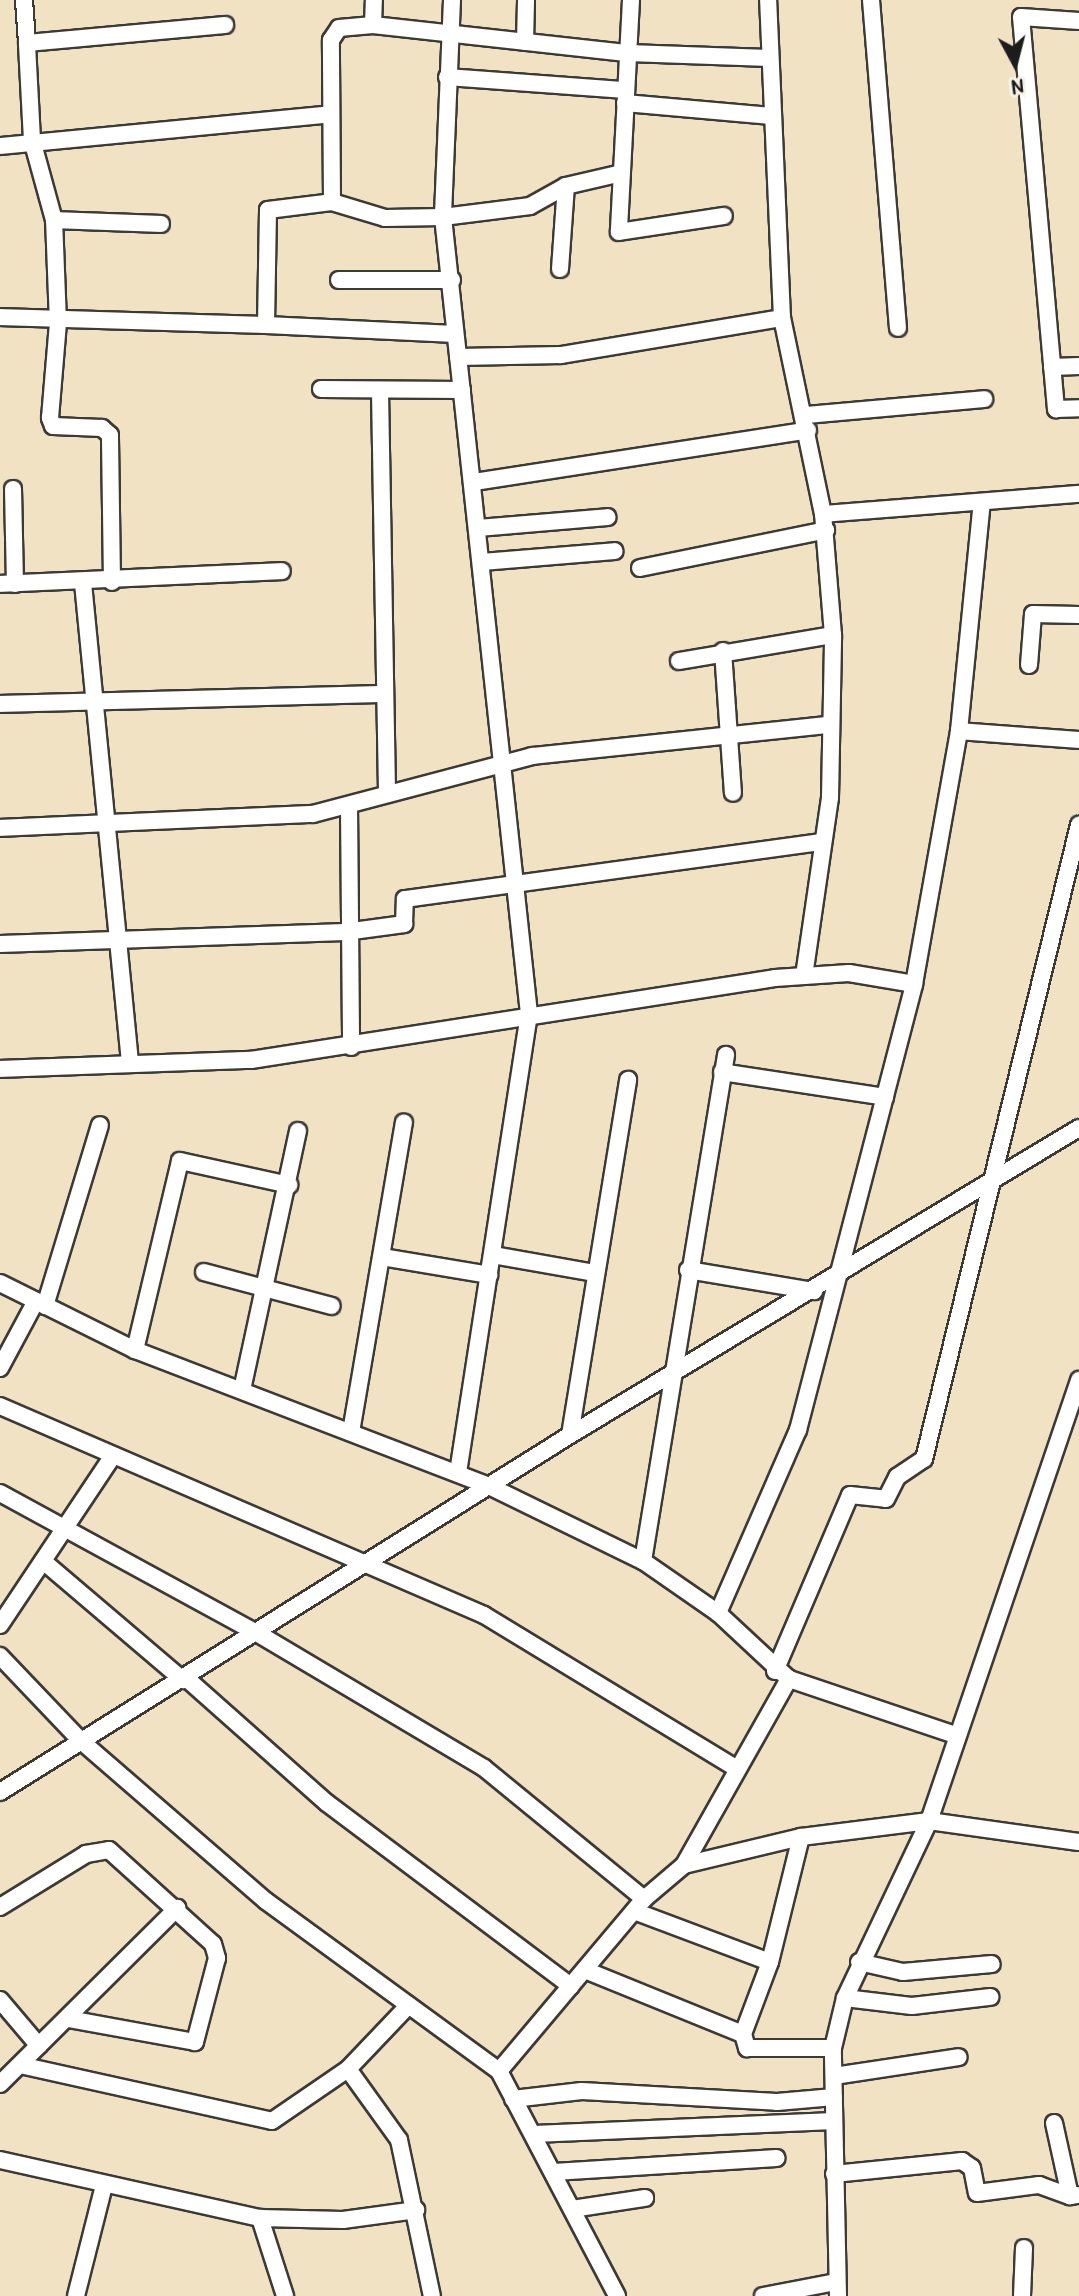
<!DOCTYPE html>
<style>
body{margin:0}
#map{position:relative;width:1079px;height:2296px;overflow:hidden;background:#f1e2c4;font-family:"Patrick Hand",sans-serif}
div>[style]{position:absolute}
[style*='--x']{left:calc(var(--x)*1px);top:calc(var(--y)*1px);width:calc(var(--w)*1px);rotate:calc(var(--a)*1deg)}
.roads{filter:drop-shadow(2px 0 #3c3a35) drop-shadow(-2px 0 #3c3a35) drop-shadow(0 2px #3c3a35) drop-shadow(0 -2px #3c3a35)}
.minor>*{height:16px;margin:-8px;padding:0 8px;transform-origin:8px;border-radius:8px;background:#fff}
span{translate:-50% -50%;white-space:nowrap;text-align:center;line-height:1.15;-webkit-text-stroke:7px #f7f3e8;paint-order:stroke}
.north{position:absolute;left:975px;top:24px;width:80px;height:80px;-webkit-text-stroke:6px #f7f3e8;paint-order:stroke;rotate:173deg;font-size:22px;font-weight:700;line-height:32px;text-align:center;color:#1c1c1c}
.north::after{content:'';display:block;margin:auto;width:28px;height:36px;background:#1c1c1c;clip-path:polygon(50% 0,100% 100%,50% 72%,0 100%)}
</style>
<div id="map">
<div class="roads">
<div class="minor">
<div style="--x:24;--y:0;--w:43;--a:86"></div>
<div style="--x:452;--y:0;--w:217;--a:92.4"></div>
<div style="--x:443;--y:217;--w:802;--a:83.84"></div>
<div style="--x:529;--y:1014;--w:464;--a:98.8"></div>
<div style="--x:631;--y:0;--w:232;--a:93"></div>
<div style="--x:619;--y:232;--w:106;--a:-8.7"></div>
<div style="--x:871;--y:0;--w:329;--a:85.3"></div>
<div style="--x:1079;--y:21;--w:58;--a:-176.1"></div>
<div style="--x:1021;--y:17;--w:394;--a:84.9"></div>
<div style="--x:1056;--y:409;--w:23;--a:-2"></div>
<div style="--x:373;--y:25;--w:25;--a:-88"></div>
<div style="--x:525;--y:42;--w:42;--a:-88.6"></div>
<div style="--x:447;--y:77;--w:179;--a:4.2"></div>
<div style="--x:625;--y:103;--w:147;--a:5.1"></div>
<div style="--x:0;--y:146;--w:332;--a:-5.5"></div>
<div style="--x:332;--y:202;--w:162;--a:-90.4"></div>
<div style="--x:331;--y:40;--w:14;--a:-56"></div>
<div style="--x:339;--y:28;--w:34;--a:-5"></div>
<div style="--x:373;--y:25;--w:257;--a:6.3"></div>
<div style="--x:628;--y:53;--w:141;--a:2"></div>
<div style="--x:54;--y:220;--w:83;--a:-105.4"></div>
<div style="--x:32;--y:140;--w:97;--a:-93"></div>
<div style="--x:27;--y:43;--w:199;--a:-5.2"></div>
<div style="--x:560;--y:269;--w:83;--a:-85.9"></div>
<div style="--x:339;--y:280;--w:113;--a:0"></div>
<div style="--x:0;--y:317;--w:266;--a:1.7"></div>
<div style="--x:266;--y:325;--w:115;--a:-89"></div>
<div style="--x:268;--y:210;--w:64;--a:-7.1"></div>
<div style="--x:332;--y:202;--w:55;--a:16.8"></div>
<div style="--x:385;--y:218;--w:58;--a:-1"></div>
<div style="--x:443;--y:217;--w:88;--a:-7.2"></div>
<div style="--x:530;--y:206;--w:41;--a:-29.1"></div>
<div style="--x:566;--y:186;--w:57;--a:-13.1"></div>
<div style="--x:266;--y:325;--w:189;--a:2.7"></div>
<div style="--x:458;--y:357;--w:103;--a:-1.1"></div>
<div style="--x:561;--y:355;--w:224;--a:-9.5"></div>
<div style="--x:1052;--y:367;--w:27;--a:-2"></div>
<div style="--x:321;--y:389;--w:141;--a:0.4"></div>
<div style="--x:380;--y:391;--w:402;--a:89"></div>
<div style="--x:806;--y:415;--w:179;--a:-5.1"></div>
<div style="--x:474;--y:482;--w:338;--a:-8.8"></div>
<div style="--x:13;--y:489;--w:95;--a:88.8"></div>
<div style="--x:823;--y:514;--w:257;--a:-4.5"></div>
<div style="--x:478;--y:528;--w:130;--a:-4.8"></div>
<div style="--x:482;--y:562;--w:133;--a:-4.7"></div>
<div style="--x:640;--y:568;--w:190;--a:-11.5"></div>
<div style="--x:112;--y:582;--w:147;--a:-90.8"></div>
<div style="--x:110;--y:435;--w:11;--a:-139"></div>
<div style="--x:102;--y:428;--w:49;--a:-177.7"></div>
<div style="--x:53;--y:426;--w:9;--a:-111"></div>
<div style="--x:50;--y:418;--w:95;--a:-85.2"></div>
<div style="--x:58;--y:323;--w:103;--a:-92.2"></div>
<div style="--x:54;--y:220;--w:107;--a:2.1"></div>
<div style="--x:83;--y:583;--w:481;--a:84.4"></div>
<div style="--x:0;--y:584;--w:282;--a:-2.6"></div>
<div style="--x:723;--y:651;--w:142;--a:86"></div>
<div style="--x:679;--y:661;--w:156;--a:-9.6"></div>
<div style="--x:833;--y:635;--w:121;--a:-94.7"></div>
<div style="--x:823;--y:514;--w:200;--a:-101.8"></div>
<div style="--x:782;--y:318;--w:318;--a:-92.5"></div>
<div style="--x:1029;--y:665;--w:51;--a:-85.5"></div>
<div style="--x:1033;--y:614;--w:46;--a:1.2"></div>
<div style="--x:0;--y:704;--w:382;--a:-1.5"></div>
<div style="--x:959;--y:731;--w:120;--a:4.3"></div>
<div style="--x:349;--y:806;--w:241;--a:89.5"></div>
<div style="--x:0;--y:828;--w:313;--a:-2.6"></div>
<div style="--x:313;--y:814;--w:227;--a:-14.8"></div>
<div style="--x:532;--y:756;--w:298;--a:-6"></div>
<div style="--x:0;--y:944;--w:345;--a:-2"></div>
<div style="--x:345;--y:932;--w:60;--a:-7.7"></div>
<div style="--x:404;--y:924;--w:25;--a:-88"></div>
<div style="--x:405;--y:899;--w:420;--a:-7.8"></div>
<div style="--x:804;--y:976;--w:180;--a:-81.7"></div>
<div style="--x:830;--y:798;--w:163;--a:-88.9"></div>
<div style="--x:0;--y:1069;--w:251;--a:-2.1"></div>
<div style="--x:251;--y:1060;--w:530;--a:-8.89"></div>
<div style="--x:775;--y:978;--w:74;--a:-3.9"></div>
<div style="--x:849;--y:973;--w:66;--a:9.6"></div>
<div style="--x:722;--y:1072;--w:165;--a:8.7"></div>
<div style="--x:493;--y:1255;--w:104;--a:10"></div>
<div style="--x:382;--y:1257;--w:109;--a:9.5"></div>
<div style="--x:688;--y:1270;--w:128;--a:9.5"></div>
<div style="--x:204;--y:1272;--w:132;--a:14.9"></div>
<div style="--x:0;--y:1283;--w:151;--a:26.4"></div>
<div style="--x:135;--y:1350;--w:379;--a:21"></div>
<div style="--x:489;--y:1486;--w:171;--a:26"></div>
<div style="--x:643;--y:1561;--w:91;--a:34.7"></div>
<div style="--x:718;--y:1613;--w:97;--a:42.9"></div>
<div style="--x:789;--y:1679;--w:178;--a:18.6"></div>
<div style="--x:45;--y:1306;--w:189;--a:-73.1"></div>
<div style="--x:135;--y:1350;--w:194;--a:-76.6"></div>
<div style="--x:180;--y:1161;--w:112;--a:12.4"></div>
<div style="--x:0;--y:1368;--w:76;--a:-61.8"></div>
<div style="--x:242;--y:1390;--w:265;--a:-77.8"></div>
<div style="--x:0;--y:1406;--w:527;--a:23.36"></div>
<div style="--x:484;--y:1615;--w:296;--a:31.3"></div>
<div style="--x:351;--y:1432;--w:314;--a:-80.3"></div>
<div style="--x:570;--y:1435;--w:360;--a:-80.7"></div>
<div style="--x:0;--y:1493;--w:293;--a:28.6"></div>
<div style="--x:257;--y:1633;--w:264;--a:30.7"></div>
<div style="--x:484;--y:1768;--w:207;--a:39.3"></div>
<div style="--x:43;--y:1561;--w:184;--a:40.4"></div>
<div style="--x:643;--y:1561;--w:513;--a:-80.68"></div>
<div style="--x:718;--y:1613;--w:200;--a:-66.4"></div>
<div style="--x:798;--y:1430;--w:461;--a:-75.4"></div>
<div style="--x:914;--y:984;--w:257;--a:-79.9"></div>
<div style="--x:959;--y:731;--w:230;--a:-84.3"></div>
<div style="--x:0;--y:1625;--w:202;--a:-56.3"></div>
<div style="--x:0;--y:1656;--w:116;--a:46.4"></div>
<div style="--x:80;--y:1740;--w:246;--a:40.9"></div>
<div style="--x:266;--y:1901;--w:288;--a:36.1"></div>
<div style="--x:499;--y:2071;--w:225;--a:-49.9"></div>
<div style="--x:644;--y:1899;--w:52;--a:-40.4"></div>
<div style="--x:684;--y:1865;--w:214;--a:-60.6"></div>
<div style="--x:775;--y:1671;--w:191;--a:-66.9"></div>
<div style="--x:850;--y:1495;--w:36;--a:6"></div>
<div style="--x:886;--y:1499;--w:25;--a:-63"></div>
<div style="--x:897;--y:1477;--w:32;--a:-34"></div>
<div style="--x:924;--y:1459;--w:653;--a:-76.26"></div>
<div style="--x:186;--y:1678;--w:188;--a:41.6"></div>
<div style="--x:327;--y:1803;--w:305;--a:36.9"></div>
<div style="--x:0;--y:1792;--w:673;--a:-32.06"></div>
<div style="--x:570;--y:1435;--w:594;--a:-31.1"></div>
<div style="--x:684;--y:1865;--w:120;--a:-13.5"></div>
<div style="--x:801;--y:1837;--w:129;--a:-7.1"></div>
<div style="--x:929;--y:1821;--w:151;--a:8"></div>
<div style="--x:0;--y:1907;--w:101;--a:-31.6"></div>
<div style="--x:86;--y:1854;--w:23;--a:-10"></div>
<div style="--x:109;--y:1850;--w:140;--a:42.1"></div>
<div style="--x:213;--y:1944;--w:15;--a:74"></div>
<div style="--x:217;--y:1958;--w:87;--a:104.7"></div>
<div style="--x:195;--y:2042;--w:129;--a:-169.7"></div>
<div style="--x:634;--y:1911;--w:145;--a:20.6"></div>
<div style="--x:770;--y:1962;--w:129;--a:-76.1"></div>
<div style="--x:770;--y:1962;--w:77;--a:110.6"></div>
<div style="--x:743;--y:2034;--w:15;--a:74"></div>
<div style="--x:747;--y:2048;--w:86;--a:0"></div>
<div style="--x:859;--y:1962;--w:45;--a:12.8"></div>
<div style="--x:903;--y:1972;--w:89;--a:-5.1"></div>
<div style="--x:585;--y:1970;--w:170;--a:22.1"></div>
<div style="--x:845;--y:1998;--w:67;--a:6.8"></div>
<div style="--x:912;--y:2006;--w:79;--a:-6.6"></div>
<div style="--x:0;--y:2000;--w:60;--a:49.7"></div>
<div style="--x:20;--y:2065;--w:258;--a:12.5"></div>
<div style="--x:272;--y:2121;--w:92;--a:-34.4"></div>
<div style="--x:348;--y:2069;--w:88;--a:-46.4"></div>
<div style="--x:348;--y:2069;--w:87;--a:54.3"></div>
<div style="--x:399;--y:2140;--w:159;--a:78.1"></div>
<div style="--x:499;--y:2071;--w:254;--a:62.3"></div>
<div style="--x:834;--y:2076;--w:126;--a:-8.6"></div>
<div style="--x:0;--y:2084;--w:250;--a:-44.8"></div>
<div style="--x:513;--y:2099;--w:69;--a:-6.6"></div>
<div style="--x:582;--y:2091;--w:195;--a:3.2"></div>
<div style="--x:777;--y:2102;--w:57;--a:-5"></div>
<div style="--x:1054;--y:2123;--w:75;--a:77.6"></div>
<div style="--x:1070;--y:2196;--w:7;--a:-8"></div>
<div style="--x:534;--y:2134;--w:300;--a:-2.5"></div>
<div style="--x:0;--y:2160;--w:266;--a:12.6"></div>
<div style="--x:260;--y:2218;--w:83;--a:1.4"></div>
<div style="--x:343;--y:2220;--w:74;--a:-7.8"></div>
<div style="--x:554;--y:2172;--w:223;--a:-3.6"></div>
<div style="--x:834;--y:2174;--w:129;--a:-5.8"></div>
<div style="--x:962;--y:2161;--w:12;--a:35"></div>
<div style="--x:972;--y:2168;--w:25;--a:79"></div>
<div style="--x:977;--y:2193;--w:63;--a:-7.4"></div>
<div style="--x:1039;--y:2185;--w:33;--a:20"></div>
<div style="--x:572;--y:2209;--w:74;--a:-8.6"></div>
<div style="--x:260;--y:2218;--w:82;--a:72.2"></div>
<div style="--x:76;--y:2296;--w:114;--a:-75.8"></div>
<div style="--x:763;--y:2296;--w:74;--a:-10.9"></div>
<div style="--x:838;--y:2296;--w:248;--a:-91.2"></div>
<div style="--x:833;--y:2048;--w:51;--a:-76.5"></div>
<div style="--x:845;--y:1998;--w:196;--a:-64.6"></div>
<div style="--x:929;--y:1821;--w:466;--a:-71.2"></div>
<div style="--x:1022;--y:2296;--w:48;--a:-87.6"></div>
</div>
</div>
<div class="north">N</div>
</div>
